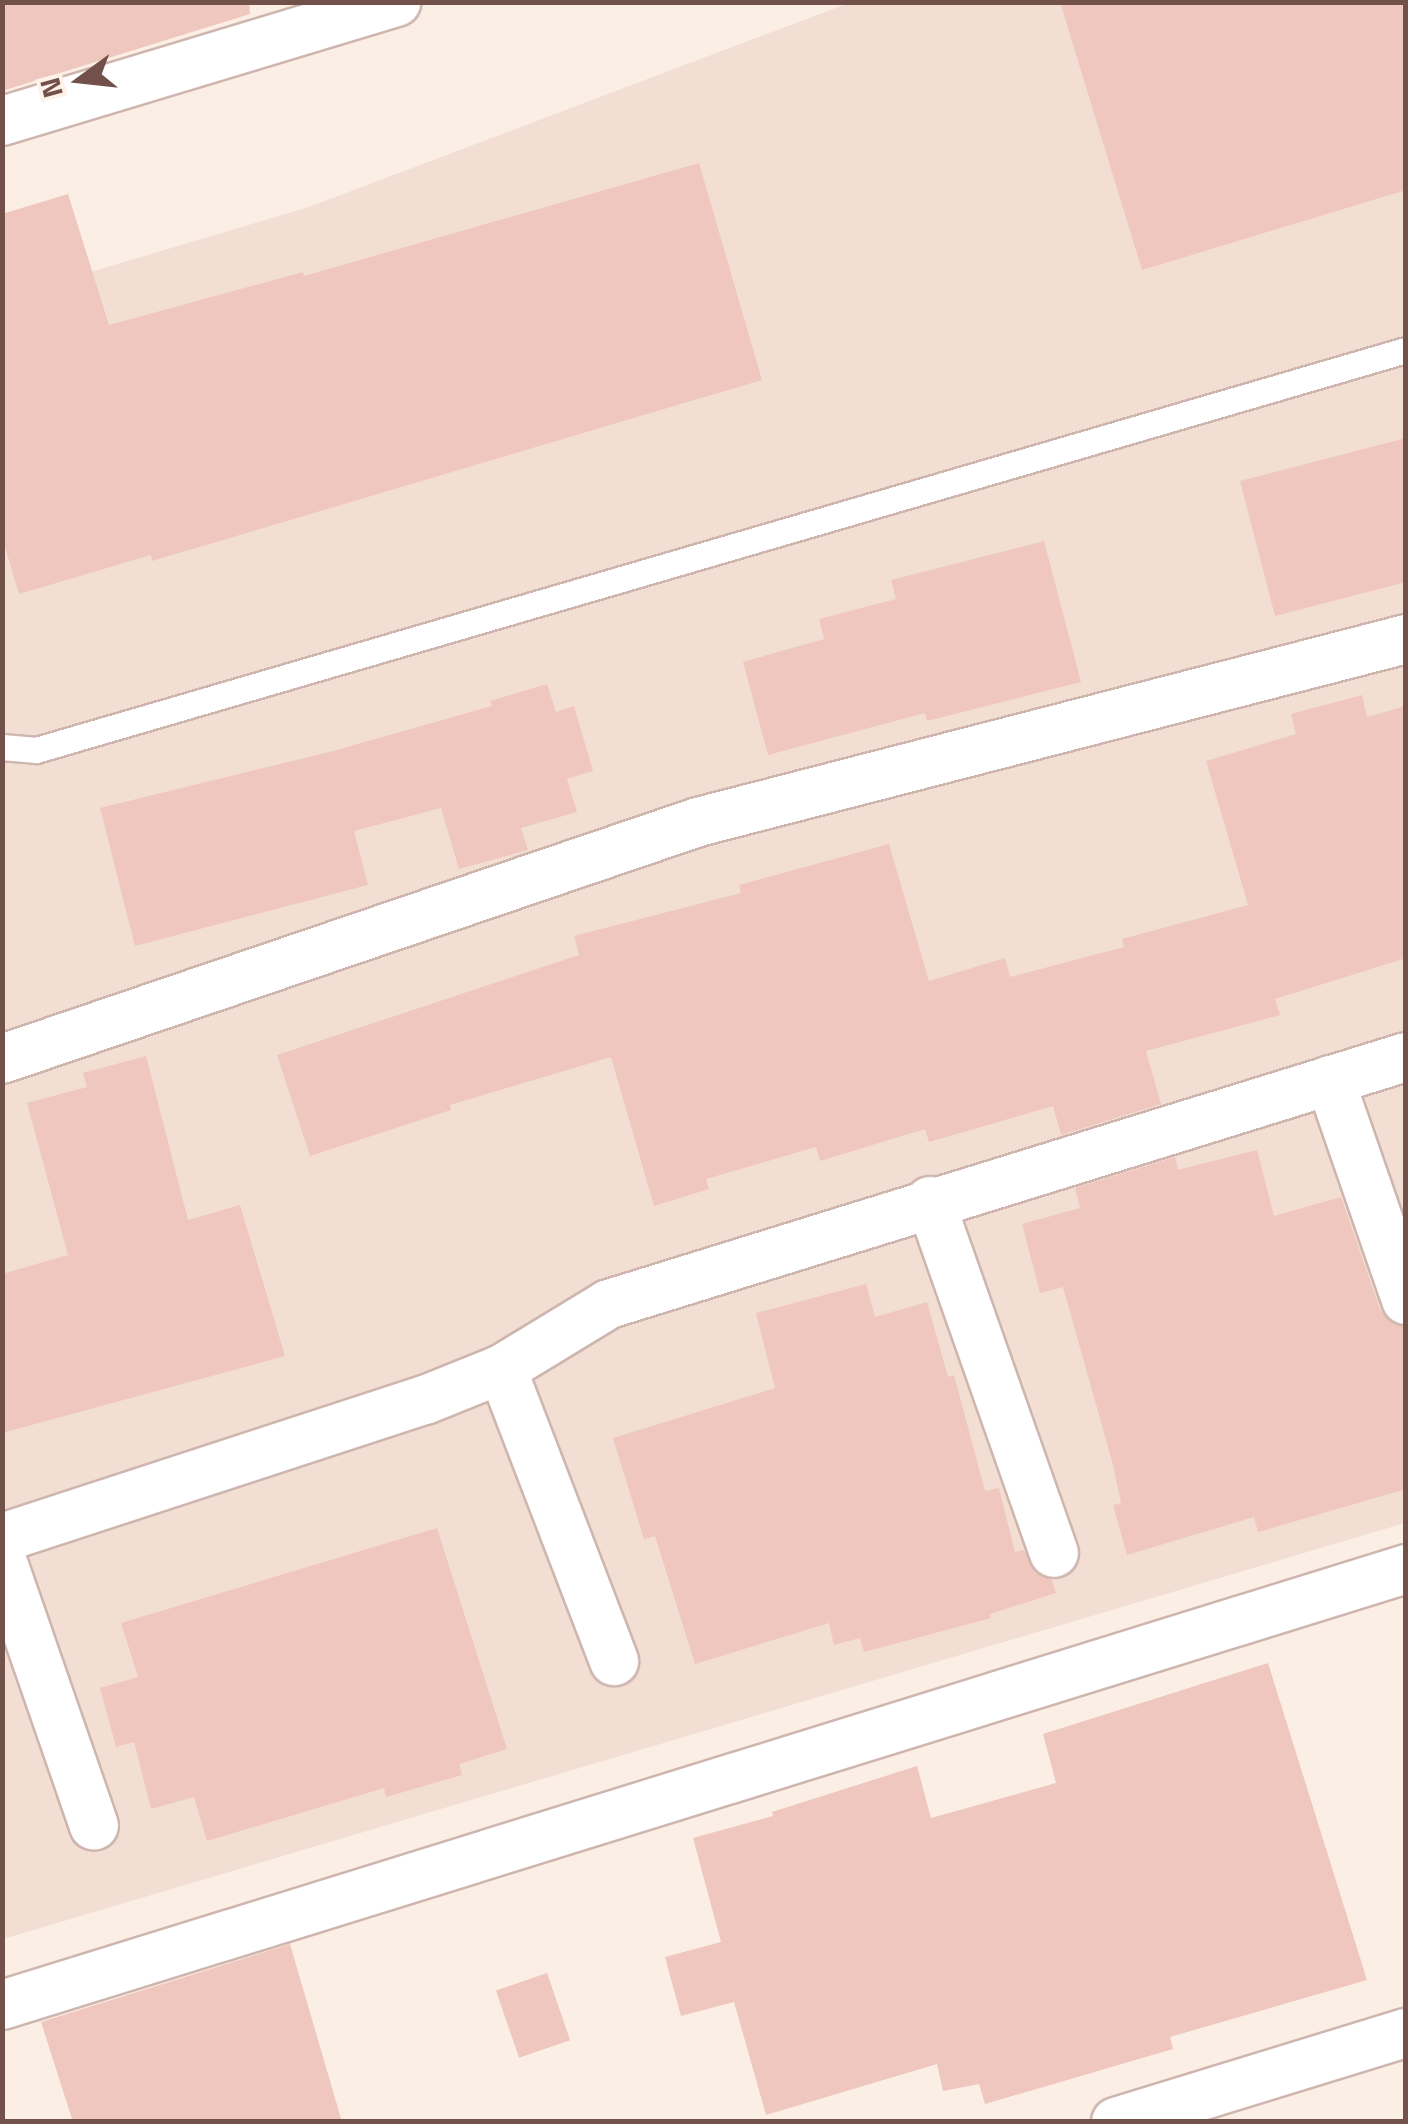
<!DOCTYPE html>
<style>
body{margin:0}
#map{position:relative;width:1408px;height:2124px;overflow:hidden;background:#fbeee5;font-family:"Titillium Web",sans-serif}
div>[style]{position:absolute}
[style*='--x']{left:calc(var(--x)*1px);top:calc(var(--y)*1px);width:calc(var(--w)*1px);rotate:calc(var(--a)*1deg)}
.residential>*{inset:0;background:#f3ded4}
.building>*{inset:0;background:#efc7be;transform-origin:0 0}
.roads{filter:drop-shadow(2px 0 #ceb6af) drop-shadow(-2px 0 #ceb6af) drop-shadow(0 2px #ceb6af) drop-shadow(0 -2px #ceb6af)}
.lane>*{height:25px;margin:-12.5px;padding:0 12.5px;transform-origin:12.5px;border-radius:12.5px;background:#fff}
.street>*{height:48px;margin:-24px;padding:0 24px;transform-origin:24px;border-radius:24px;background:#fff}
span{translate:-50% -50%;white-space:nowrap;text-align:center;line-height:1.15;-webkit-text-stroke:10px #fef2eb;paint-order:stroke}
.frame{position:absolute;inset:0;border:5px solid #73514b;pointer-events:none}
.north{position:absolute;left:30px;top:30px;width:100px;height:100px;-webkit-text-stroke:8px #fef2eb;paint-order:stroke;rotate:255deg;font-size:28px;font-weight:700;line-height:40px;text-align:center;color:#73514b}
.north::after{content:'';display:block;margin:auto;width:35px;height:45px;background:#73514b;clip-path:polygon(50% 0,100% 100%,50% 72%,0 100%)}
</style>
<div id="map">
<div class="residential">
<div style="clip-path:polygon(849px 3px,1405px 3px,1405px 1523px,3px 1939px,3px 298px,309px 207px)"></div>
</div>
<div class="building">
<div style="clip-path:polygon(2px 2px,249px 2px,250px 14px,2px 91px)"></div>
<div style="clip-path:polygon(1060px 2px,1406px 2px,1406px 190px,1142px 270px)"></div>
<div style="clip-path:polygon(699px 163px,762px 380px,152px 561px,151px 555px,19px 594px,2px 537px,2px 214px,68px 194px,109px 325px,303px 272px,304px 276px)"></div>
<div style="clip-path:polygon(1406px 438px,1406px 582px,1275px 616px,1240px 481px)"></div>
<div style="clip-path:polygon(1044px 541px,1081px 682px,927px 721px,925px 713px,768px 755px,743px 662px,824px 639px,819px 619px,896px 599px,891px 580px)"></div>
<div style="clip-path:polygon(547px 684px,556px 712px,574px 706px,593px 771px,567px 779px,577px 812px,521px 828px,528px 850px,459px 869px,441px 808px,354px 831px,368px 885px,135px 946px,100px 808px,333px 751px,492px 706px,490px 701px)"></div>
<div style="clip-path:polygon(1362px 695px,1367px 717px,1406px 706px,1406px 958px,1275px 999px,1280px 1015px,1146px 1051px,1161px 1104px,1061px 1135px,1053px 1106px,929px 1142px,925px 1129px,820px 1161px,816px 1147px,706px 1179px,709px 1189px,654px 1206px,611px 1057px,450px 1105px,451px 1110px,310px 1156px,277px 1055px,579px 955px,574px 936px,741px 893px,739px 885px,889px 844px,929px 981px,1005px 958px,1010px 977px,1124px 947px,1122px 939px,1248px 905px,1206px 761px,1296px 734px,1291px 714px)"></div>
<div style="clip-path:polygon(146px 1056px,188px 1220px,240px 1205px,285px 1356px,2px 1433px,2px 1274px,68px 1255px,27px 1103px,87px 1087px,83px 1073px)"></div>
<div style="clip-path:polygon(1257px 1150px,1274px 1216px,1341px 1197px,1380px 1309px,1389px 1321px,1406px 1327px,1406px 1489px,1258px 1532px,1254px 1517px,1127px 1555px,1113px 1505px,1121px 1503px,1113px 1465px,1063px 1287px,1040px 1293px,1022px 1224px,1080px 1208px,1075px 1188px,1175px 1157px,1178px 1170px)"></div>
<div style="clip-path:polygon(866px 1284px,875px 1317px,927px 1302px,948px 1377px,954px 1375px,985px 1491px,999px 1488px,1015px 1552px,1024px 1550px,1035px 1573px,1052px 1580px,1056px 1593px,990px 1614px,991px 1618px,864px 1652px,860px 1638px,834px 1645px,829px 1623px,695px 1664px,655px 1536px,644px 1539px,613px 1438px,775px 1388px,756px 1313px)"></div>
<div style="clip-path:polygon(437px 1528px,507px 1749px,459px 1764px,462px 1775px,386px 1797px,384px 1788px,207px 1841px,194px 1797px,151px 1809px,134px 1742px,116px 1747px,100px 1688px,138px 1677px,121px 1623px)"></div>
<div style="clip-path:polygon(1268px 1663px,1367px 1980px,1170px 2037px,1173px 2049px,985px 2104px,979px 2084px,943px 2091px,937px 2064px,766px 2115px,734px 2002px,681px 2016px,665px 1957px,721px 1942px,693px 1838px,773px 1816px,772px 1812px,917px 1766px,931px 1818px,1056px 1783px,1043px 1734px)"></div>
<div style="clip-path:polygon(290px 1944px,342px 2122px,73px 2122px,41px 2022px)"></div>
<div style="left:547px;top:1973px;width:71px;height:54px;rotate:71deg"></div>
</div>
<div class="roads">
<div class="lane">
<div style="--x:2;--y:747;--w:34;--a:5"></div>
<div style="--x:36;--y:750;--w:1427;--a:-16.28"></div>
</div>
<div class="street">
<div style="--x:2;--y:121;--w:412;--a:-16.8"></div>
<div style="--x:2;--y:1059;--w:735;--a:-18.8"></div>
<div style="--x:698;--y:822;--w:731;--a:-14.49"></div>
<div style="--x:1330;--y:1080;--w:233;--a:70.9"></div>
<div style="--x:930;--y:1201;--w:373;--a:70.6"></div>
<div style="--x:502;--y:1369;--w:313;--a:69"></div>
<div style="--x:2;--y:1538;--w:445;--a:-18.1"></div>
<div style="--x:425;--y:1400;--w:83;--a:-21.9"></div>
<div style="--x:502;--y:1369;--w:125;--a:-31.3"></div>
<div style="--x:609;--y:1304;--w:834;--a:-17.22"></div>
<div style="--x:2;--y:1560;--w:281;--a:70.9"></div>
<div style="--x:2;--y:2005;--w:1470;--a:-17.25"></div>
<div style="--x:1116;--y:2122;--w:303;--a:-17.1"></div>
</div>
</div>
<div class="frame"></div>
<div class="north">N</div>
</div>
